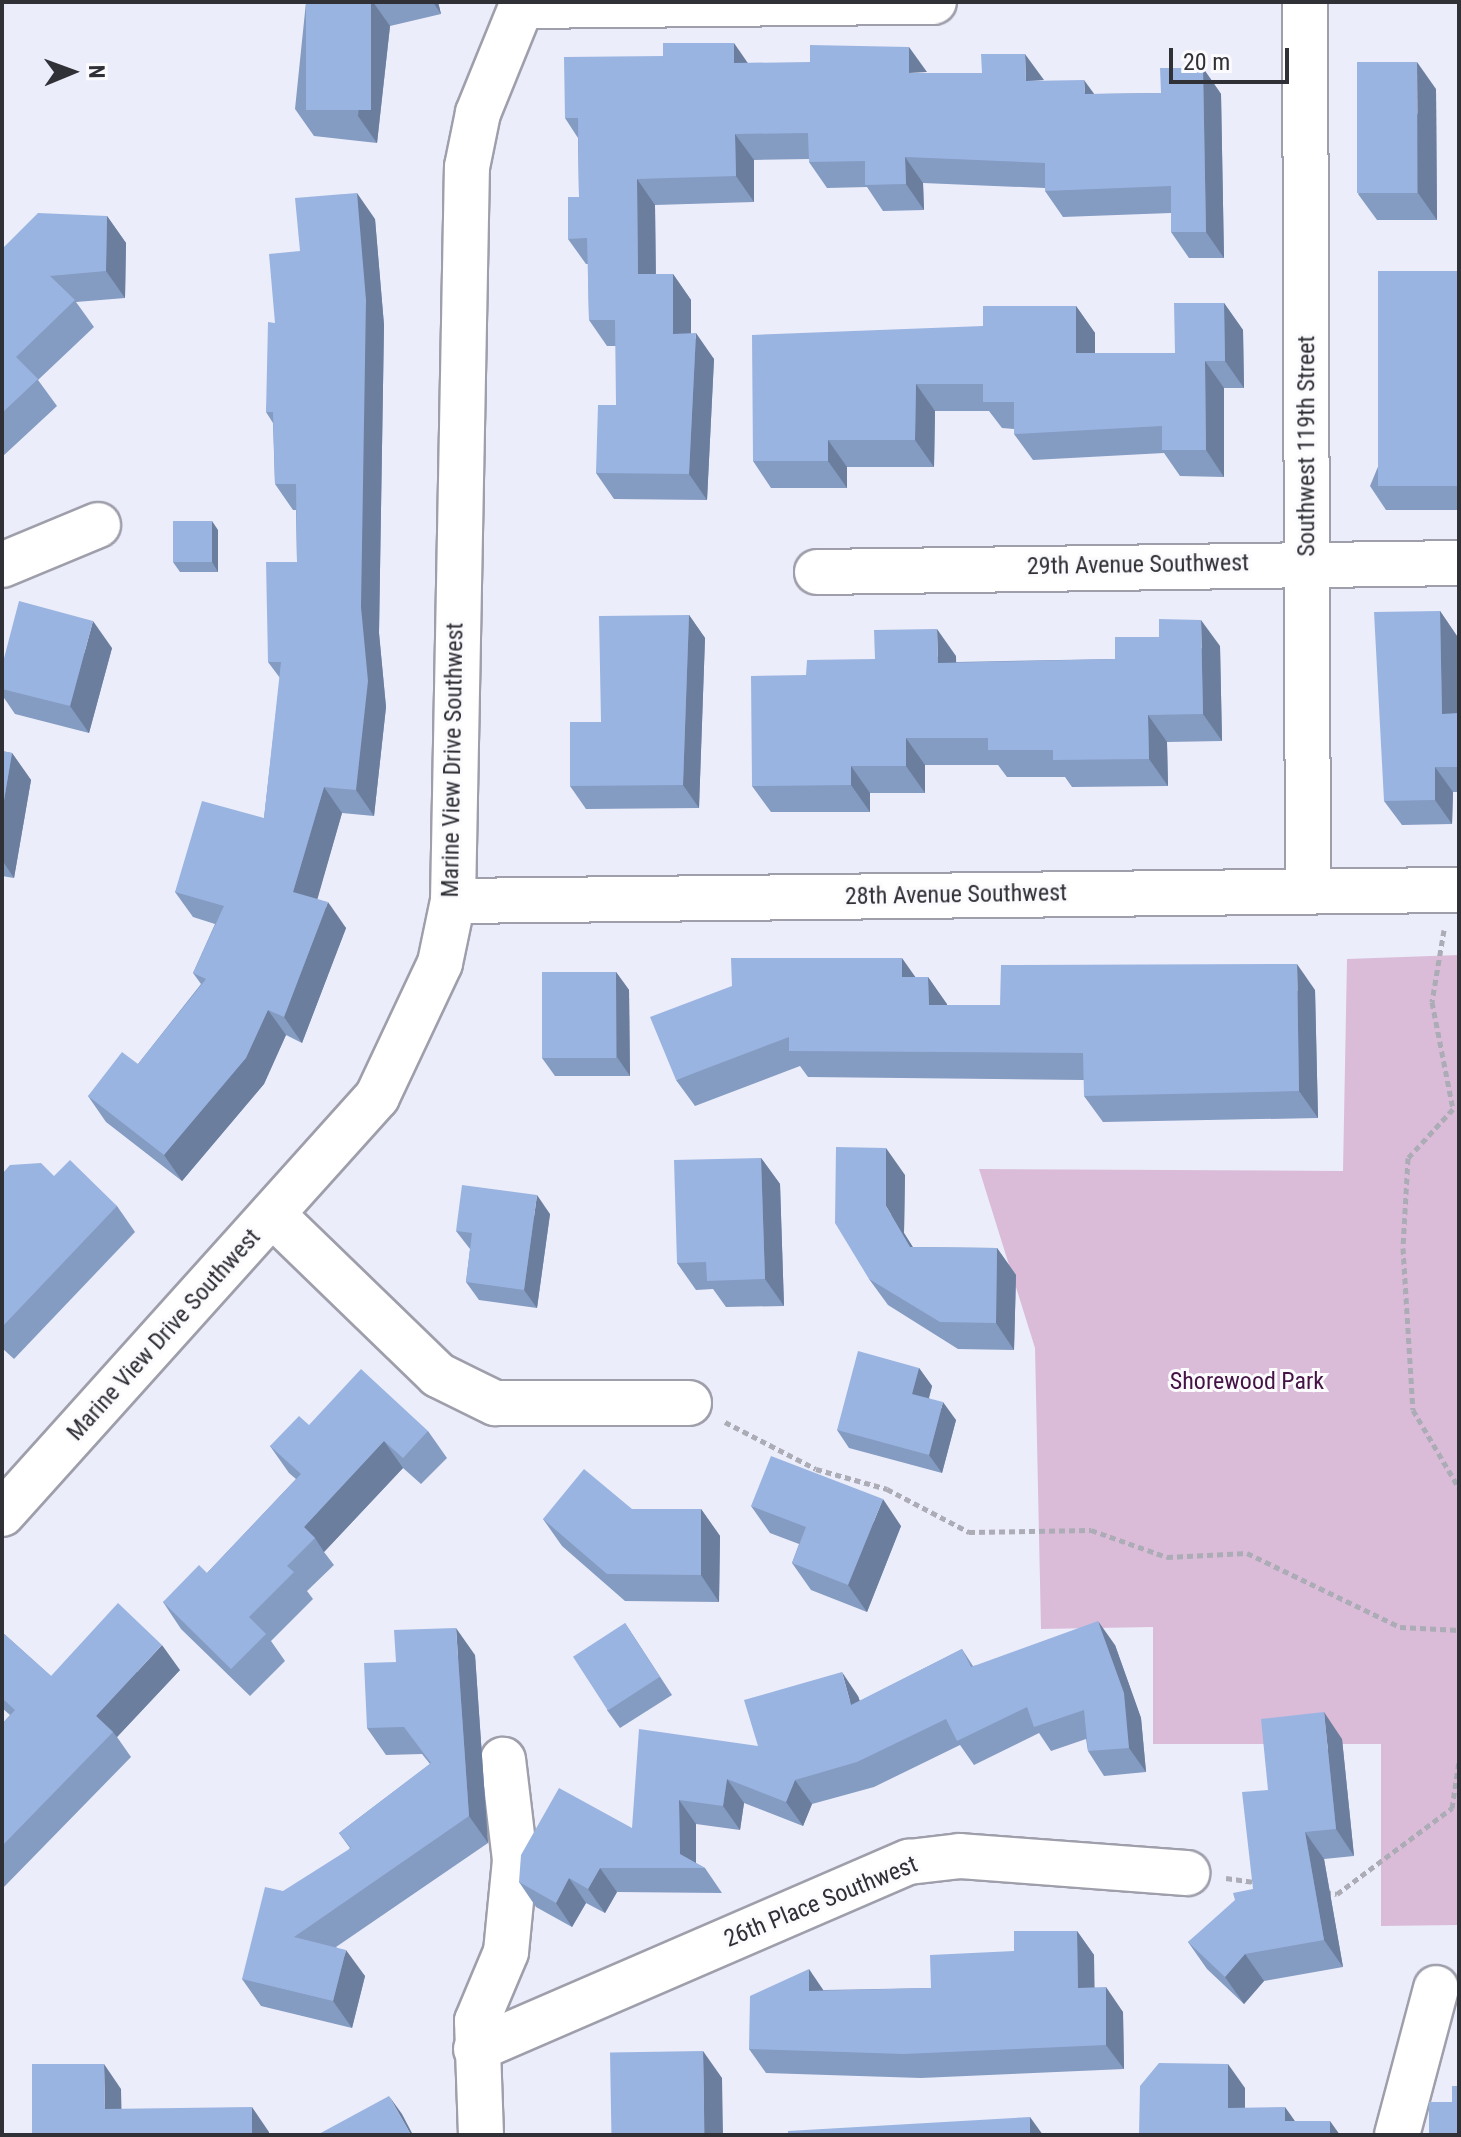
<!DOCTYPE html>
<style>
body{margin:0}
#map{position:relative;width:1461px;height:2137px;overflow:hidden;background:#ecedfa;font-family:"Roboto Condensed",sans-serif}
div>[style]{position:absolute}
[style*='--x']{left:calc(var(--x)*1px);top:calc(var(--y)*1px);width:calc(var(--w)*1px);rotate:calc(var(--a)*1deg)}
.green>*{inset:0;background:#dabcd9}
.path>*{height:5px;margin-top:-2.5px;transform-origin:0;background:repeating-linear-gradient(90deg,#abacb6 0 6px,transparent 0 10px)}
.roads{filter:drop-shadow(2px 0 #9e9fab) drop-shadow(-2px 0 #9e9fab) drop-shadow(0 2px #9e9fab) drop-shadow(0 -2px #9e9fab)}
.minor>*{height:44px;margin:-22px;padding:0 22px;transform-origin:22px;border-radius:22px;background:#fff}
.wall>*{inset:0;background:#849bc2}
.shaded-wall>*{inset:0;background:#6c7e9e}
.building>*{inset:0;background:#9ab4e1;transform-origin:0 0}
span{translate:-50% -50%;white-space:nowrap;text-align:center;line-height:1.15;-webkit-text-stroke:6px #fbfbfe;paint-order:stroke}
.street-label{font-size:24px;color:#303136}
.park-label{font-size:24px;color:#441344}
.frame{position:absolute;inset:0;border:4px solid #303136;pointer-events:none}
.north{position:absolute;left:32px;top:32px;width:80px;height:80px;-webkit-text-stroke:6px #fbfbfe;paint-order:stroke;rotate:89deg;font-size:22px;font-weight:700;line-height:32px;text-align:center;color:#303136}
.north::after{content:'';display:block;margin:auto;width:28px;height:36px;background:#303136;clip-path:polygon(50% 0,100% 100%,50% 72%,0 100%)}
.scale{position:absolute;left:1169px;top:48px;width:120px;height:36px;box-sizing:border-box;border:4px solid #303136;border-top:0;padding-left:10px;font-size:24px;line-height:28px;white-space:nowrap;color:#303136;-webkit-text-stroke:6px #fbfbfe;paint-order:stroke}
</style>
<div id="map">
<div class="green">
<div style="clip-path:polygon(1459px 955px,1459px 1925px,1381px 1926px,1381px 1744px,1153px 1744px,1153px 1627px,1041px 1629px,1035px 1348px,979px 1169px,1343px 1171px,1347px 959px)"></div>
</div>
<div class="path">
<div style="--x:1444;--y:930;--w:73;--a:99.5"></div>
<div style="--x:1432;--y:1002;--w:109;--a:78.9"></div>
<div style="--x:1453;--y:1109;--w:67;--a:132.6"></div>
<div style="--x:1408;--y:1158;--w:90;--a:93.2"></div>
<div style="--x:1403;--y:1248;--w:162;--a:86.5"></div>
<div style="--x:1413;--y:1410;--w:91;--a:59.5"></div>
<div style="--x:725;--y:1422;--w:102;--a:27.3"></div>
<div style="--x:816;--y:1469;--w:74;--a:15.7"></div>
<div style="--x:887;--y:1489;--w:93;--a:27.7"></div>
<div style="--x:969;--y:1532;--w:122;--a:-0.9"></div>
<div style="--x:1091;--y:1530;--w:81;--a:19.6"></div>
<div style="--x:1167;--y:1557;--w:80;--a:-2.9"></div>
<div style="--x:1247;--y:1553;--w:170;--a:25.8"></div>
<div style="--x:1400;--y:1627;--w:59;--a:2.9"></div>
<div style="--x:1226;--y:1878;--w:30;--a:8"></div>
<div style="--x:1325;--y:1892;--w:12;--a:9"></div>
<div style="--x:1337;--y:1894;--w:144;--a:-36.8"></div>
<div style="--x:1452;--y:1808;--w:48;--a:-81.5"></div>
</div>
<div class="roads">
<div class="minor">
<div style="--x:1305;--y:2;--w:889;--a:89.81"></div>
<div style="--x:522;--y:6;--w:412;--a:-0.6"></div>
<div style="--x:2;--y:565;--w:104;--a:-22.6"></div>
<div style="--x:817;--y:572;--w:642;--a:-0.8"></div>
<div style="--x:453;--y:901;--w:1006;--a:-0.63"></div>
<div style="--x:273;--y:1215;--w:230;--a:44.1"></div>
<div style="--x:438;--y:1375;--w:64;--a:26.2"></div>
<div style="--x:495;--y:1403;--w:194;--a:0"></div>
<div style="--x:2;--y:1514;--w:561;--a:-48.04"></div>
<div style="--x:377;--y:1097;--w:148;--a:-64.8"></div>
<div style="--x:440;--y:963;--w:63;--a:-78.2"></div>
<div style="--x:453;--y:901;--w:734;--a:-88.91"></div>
<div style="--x:467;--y:167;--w:55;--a:-78.5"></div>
<div style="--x:478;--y:113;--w:120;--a:-67.9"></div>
<div style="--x:476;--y:2049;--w:472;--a:-23.4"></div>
<div style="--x:909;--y:1862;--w:51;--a:-6.7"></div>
<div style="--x:960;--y:1856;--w:228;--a:4.3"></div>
<div style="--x:481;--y:2135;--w:114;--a:-92"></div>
<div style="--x:477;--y:2021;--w:75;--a:-67.2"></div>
<div style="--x:506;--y:1952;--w:92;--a:-84.4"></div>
<div style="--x:515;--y:1860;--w:101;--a:-96.8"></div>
<div style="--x:1397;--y:2135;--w:152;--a:-75.1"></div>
</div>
</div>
<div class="wall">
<div style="clip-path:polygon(306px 2px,438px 2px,441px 14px,390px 26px,377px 143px,314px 136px,295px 109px)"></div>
<div style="clip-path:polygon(663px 56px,747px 63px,1044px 81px,1094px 94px,1161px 93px,1203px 68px,1221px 94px,1224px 258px,1189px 258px,1171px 232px,1171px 213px,1063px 217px,1045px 191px,1045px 188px,923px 183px,924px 210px,883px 211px,867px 187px,827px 188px,809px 162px,809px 159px,754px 160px,754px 202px,655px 205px,656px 274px,673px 274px,691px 300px,691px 334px,714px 359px,707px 500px,614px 499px,596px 473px,616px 405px,616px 346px,607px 346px,589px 320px,588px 264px,586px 264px,568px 239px,579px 197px,578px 138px,565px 118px)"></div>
<div style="clip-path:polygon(1436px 89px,1437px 220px,1377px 220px,1358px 194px)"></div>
<div style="clip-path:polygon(107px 216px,126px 243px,125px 298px,76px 302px,94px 327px,38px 380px,57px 406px,2px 457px,2px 249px)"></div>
<div style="clip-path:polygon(375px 219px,384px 325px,379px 633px,386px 707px,374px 816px,342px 813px,317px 899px,346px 928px,302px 1043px,286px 1035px,264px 1084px,182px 1181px,106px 1122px,88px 1096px,138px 1064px,201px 984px,193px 973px,215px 924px,193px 917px,175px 892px,264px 818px,280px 678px,268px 662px,297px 562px,296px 510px,293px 510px,275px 484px,273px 423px,266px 412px,275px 323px,300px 251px)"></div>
<div style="clip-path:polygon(1459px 271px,1459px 510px,1386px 510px,1370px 486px)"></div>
<div style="clip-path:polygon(1224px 303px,1243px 330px,1244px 388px,1224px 388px,1224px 477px,1180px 476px,1164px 453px,1033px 460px,1014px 434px,1014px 429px,1002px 428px,989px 411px,935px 411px,934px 467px,847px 467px,847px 488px,771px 488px,753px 461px,983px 326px,1076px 306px,1095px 333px,1095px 353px,1175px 353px)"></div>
<div style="clip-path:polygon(218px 530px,218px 572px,180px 572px,173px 562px)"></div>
<div style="clip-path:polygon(1440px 611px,1457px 636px,1459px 792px,1453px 792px,1452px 824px,1402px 825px,1384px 801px)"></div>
<div style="clip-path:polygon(689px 615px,705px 638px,699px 808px,586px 809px,570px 786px,601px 722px)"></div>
<div style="clip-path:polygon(1220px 646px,1222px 741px,1167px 742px,1168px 786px,1072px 787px,1065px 777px,1007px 777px,998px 765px,925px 765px,925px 793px,870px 793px,870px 812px,771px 812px,752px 786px,806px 675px,875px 659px,956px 656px,956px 662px,1115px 659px)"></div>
<div style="clip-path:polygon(112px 648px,89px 733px,15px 714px,2px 695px,2px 666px)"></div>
<div style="clip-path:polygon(2px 751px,12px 753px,31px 780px,14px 878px,2px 876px)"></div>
<div style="clip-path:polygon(616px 972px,629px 990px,630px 1076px,555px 1076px,542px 1058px)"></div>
<div style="clip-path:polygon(915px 977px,928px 977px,947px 1005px,1000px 1005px,1315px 990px,1318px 1118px,1103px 1122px,1084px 1096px,1084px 1080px,808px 1077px,800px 1066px,695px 1106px,676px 1080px)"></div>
<div style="clip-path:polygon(761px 1158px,780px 1184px,784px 1306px,726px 1307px,713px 1289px,696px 1290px,677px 1263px)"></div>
<div style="clip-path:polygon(2px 1174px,54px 1176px,117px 1206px,135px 1232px,14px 1359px,2px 1348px)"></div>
<div style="clip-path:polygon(905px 1175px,904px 1233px,913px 1247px,997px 1248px,1016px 1275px,1014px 1350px,958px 1349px,888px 1305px,869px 1279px)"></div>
<div style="clip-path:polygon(550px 1214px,537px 1308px,479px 1300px,466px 1282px,470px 1249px,456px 1231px)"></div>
<div style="clip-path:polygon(919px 1368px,932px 1386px,929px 1398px,956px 1420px,942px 1473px,849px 1448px,837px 1430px)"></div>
<div style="clip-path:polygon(309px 1425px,428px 1431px,447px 1458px,421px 1484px,403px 1468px,324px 1552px,334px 1565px,307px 1591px,313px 1599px,271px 1641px,285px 1661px,250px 1696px,181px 1629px,163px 1602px,207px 1573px,296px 1479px,289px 1473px,270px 1446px)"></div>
<div style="clip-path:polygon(751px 1506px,901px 1526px,867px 1612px,811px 1590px,792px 1563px,799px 1544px,770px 1533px)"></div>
<div style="clip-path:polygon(632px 1509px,701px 1509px,720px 1536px,719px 1602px,625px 1601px,562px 1546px,543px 1519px)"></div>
<div style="clip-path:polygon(625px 1623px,672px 1695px,620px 1728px,607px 1710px)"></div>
<div style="clip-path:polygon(2px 1632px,51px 1676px,180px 1670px,117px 1737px,131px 1757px,2px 1889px,2px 1724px,10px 1715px,2px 1708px)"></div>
<div style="clip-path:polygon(1115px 1645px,1141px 1718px,1146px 1772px,1104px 1776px,1088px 1751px,1086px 1739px,1051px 1751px,1039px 1733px,974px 1765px,960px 1745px,874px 1787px,812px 1804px,803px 1826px,744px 1803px,740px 1830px,696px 1824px,696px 1863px,705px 1868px,722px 1893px,617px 1892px,605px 1913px,586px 1903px,572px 1927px,536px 1907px,519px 1882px,632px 1828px,758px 1746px,858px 1696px,860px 1701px,962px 1649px,973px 1666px)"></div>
<div style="clip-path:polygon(475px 1655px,488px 1843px,336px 1947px,365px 1976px,352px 2028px,261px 2006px,242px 1979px,350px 1848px,339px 1833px,430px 1764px,422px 1754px,386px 1755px,367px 1728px,396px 1662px)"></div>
<div style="clip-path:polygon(1342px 1739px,1354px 1856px,1324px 1859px,1343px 1967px,1264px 1981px,1244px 2004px,1207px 1969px,1188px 1942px,1253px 1889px,1268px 1790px)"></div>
<div style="clip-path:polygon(1077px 1931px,1094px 1955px,1094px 1987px,1123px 2012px,1124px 2069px,921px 2078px,766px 2073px,749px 2049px,824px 1990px,931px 1988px,1014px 1951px)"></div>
</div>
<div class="shaded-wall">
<div style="clip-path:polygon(371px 2px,373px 2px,390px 26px,377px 143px,358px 116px)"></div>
<div style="clip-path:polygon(433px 2px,438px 2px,441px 14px)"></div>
<div style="clip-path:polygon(734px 43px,752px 69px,734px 63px)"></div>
<div style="clip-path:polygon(909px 47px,927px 72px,909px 73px)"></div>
<div style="clip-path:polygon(1025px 54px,1044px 80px,1026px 81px)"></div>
<div style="clip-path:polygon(1417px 62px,1436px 89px,1437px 220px,1418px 193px)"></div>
<div style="clip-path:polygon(1203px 68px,1221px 94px,1224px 258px,1206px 232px)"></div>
<div style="clip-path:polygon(1084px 80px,1103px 106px,1085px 94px)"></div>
<div style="clip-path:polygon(735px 134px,754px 160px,754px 202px,736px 176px)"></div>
<div style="clip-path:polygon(905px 157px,923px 183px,924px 210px,906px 184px)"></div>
<div style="clip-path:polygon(637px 179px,655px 205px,656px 300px,638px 274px)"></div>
<div style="clip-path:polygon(357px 193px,375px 219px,384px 325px,379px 633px,386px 707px,374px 816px,356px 790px,361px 607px)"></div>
<div style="clip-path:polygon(107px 216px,126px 243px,125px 298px,106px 271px)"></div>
<div style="clip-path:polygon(673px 274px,691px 300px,691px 360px,673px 334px)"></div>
<div style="clip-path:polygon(1224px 303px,1243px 330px,1244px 388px,1225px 361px)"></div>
<div style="clip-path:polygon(1076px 306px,1095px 333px,1095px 380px,1076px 353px)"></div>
<div style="clip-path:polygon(696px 333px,714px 359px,707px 500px,689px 474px)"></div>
<div style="clip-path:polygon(1205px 361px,1224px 388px,1224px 477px,1206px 450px)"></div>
<div style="clip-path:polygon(916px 384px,935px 411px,934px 467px,915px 440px)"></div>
<div style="clip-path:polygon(828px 440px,847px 467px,847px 488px,828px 461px)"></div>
<div style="clip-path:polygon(212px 521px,218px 530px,218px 572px,212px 562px)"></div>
<div style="clip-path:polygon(1440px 611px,1457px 636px,1459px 737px,1442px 714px)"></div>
<div style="clip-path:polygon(689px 615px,705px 638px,699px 808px,683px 785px)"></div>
<div style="clip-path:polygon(1201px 620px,1220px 646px,1222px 741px,1203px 714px)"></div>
<div style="clip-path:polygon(93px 621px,112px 648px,89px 733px,70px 706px)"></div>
<div style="clip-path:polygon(937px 629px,956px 656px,957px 689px,938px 663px)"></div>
<div style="clip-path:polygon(1148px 715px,1167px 742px,1168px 786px,1149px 759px)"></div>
<div style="clip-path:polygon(906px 738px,925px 765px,925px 793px,906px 766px)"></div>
<div style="clip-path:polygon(12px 753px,31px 780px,14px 878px,2px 860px,2px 812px)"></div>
<div style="clip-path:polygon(851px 766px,870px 793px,870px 812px,851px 785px)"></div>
<div style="clip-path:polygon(1435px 767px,1453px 792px,1452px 824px,1435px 800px)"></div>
<div style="clip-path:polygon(324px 787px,342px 813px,312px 918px,293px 892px)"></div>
<div style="clip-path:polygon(328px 902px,346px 928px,302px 1043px,284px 1017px)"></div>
<div style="clip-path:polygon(902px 958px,921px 985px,902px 977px)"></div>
<div style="clip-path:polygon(1297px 964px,1315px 990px,1318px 1118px,1299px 1091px)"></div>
<div style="clip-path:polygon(616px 972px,629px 990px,630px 1076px,617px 1057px)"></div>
<div style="clip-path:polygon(928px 977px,947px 1004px,948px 1032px,929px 1005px)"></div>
<div style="clip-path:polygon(268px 1010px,286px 1035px,264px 1084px,182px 1181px,164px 1155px)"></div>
<div style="clip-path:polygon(886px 1148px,905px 1175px,904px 1233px,929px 1274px,910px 1247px,886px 1206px)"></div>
<div style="clip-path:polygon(761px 1158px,780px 1184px,784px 1306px,765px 1279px)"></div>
<div style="clip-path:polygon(537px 1195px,550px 1214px,537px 1308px,524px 1290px)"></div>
<div style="clip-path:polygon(997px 1248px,1016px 1275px,1014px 1350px,996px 1323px)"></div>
<div style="clip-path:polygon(919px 1368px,932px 1386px,925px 1412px,912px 1394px)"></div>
<div style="clip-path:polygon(943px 1402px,956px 1420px,942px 1473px,929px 1455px)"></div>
<div style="clip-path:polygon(384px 1441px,403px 1468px,324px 1552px,315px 1538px,304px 1527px)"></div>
<div style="clip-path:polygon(883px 1499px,901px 1526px,867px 1612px,848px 1585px)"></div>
<div style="clip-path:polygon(701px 1509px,720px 1536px,719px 1602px,701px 1575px)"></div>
<div style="clip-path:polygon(1098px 1621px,1115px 1645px,1141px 1718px,1146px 1772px,1129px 1748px)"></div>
<div style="clip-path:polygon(456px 1628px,475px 1655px,488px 1843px,469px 1816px)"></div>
<div style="clip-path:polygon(162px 1645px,180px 1670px,117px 1737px,113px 1732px,96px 1716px)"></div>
<div style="clip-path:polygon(842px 1672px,858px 1696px,868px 1729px,851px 1705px)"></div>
<div style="clip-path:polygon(1324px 1712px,1342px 1739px,1354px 1856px,1336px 1829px)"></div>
<div style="clip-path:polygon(727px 1779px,744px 1803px,740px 1830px,723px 1806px)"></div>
<div style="clip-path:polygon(795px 1780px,812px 1804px,803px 1826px,786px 1802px)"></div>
<div style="clip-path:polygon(679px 1800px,696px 1824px,696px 1868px,680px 1854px)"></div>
<div style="clip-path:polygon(1305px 1832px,1324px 1859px,1343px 1967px,1324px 1940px)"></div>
<div style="clip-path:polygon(600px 1868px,617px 1892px,605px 1913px,588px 1889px)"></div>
<div style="clip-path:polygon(569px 1878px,586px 1903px,572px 1927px,556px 1903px)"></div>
<div style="clip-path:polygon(1077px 1931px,1094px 1955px,1095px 2012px,1078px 1988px)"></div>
<div style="clip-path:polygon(346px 1950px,365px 1976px,352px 2028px,333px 2001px)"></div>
<div style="clip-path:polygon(1245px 1954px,1264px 1981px,1244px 2004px,1225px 1977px)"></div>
<div style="clip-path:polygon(809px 1969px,826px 1994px,809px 1991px)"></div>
<div style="clip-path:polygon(1106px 1987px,1123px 2012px,1124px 2069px,1106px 2045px)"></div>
<div style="clip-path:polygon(703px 2051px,722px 2078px,723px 2135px,704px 2135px)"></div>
<div style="clip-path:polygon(104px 2064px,121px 2089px,122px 2134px,105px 2109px)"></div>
<div style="clip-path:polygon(1228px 2064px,1245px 2088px,1245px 2132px,1228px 2108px)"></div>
<div style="clip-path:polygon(389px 2096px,402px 2114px,413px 2135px,411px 2135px)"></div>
<div style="clip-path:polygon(252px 2107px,269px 2132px,269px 2135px,252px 2135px)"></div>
<div style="clip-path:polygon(1285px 2107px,1302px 2131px,1285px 2121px)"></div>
<div style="clip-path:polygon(1030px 2117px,1043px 2135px,1030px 2135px)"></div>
<div style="clip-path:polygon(1330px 2121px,1340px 2135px,1330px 2135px)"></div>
</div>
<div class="building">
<div style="left:306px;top:2px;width:65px;height:108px"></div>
<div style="clip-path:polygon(663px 43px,734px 43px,734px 63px,810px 62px,810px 45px,909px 47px,909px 73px,982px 73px,981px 54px,1025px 54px,1026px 81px,1084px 80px,1085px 94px,1161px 93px,1160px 68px,1203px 68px,1206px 232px,1171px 232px,1171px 186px,1045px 191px,1045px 163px,905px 157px,906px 184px,865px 185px,865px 161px,809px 162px,808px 133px,735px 134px,736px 176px,637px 179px,638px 274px,673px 274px,673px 334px,696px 333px,689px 474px,596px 473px,598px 405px,616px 405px,615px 320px,589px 320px,587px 238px,568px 239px,568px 197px,579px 197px,578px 118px,565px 118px,564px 57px,663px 56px)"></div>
<div style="left:1417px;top:62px;width:131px;height:60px;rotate:90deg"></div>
<div style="clip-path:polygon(357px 193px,366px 300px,361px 607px,368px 681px,356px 790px,324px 787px,293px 892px,328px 902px,284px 1017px,268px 1010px,246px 1058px,164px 1155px,88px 1096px,122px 1052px,138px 1064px,206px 979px,193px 973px,224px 906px,175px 892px,202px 801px,264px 818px,281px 662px,268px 662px,266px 562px,297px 562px,296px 484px,275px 484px,273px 412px,266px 412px,268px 322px,275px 323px,269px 254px,300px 251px,295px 198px)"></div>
<div style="clip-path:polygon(38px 213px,107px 216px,106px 271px,50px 276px,75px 300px,16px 357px,38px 379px,2px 413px,2px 249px)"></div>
<div style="left:1459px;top:271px;width:215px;height:81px;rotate:90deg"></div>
<div style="clip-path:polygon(1174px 303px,1224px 303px,1225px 361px,1205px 361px,1206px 450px,1162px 450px,1162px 426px,1014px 434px,1014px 402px,983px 402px,983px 384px,916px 384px,915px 440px,828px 440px,828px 461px,753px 461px,752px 335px,983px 326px,983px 306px,1076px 306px,1076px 353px,1175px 353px)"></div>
<div style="left:173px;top:521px;width:39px;height:41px"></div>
<div style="clip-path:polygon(19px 601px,93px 621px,70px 706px,2px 689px,2px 666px)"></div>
<div style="clip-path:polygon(1440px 611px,1442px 714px,1459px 713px,1459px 767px,1435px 767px,1435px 800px,1384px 801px,1374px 612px)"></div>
<div style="clip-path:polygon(689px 615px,683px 785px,570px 786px,570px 722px,601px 722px,599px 616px)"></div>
<div style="clip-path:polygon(1159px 619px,1201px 620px,1203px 714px,1148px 715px,1149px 759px,1053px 760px,1053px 750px,988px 750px,988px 738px,906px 738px,906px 766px,851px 766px,851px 785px,752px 786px,751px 676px,806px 675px,807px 660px,875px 659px,874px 630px,937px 629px,938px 663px,1115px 659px,1115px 637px,1159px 637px)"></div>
<div style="clip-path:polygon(2px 751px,12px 753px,2px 812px)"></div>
<div style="clip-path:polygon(731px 958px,902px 958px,902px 977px,928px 977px,929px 1005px,1000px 1005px,1001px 965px,1297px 964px,1299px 1091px,1084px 1096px,1083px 1053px,789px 1051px,789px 1037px,676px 1080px,650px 1017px,732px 986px)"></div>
<div style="left:542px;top:972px;width:74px;height:86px"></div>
<div style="clip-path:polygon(836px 1147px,886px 1148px,886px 1206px,910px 1247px,997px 1248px,996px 1323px,940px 1322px,869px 1279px,835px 1223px)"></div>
<div style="clip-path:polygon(761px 1158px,765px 1279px,707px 1281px,706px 1262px,677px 1263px,674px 1160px)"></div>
<div style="clip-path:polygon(70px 1160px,117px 1206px,2px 1327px,2px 1174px,10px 1165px,41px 1163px,54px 1176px)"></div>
<div style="clip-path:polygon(462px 1185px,537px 1195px,524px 1290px,466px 1282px,472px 1233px,456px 1231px)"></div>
<div style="clip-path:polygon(858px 1351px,919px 1368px,912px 1394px,943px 1402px,929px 1455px,837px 1430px)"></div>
<div style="clip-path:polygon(361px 1369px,428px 1431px,403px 1458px,384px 1441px,304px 1527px,315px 1538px,287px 1566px,294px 1572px,249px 1617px,266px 1634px,231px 1669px,163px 1602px,199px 1565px,207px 1573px,301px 1474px,270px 1446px,299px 1416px,309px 1425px)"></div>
<div style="clip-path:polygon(771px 1456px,883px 1499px,848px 1585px,792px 1563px,806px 1527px,751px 1506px)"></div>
<div style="clip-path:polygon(584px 1469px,632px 1509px,701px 1509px,701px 1575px,607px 1574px,543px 1519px)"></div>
<div style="clip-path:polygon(118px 1603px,162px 1645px,96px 1716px,113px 1732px,2px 1846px,2px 1724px,15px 1710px,2px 1698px,2px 1632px,51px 1676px)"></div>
<div style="clip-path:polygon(1098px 1621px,1124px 1693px,1129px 1748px,1088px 1751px,1084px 1710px,1034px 1727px,1027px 1707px,957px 1741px,946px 1719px,857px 1762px,795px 1780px,786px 1802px,727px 1779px,723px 1806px,679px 1800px,680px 1854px,705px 1868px,600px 1868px,588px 1889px,569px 1878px,556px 1903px,519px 1882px,521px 1855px,559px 1788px,632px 1828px,639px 1729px,758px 1746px,744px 1700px,842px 1672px,851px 1705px,962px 1649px,971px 1667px)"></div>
<div style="left:625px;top:1623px;width:64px;height:62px;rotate:57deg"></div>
<div style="clip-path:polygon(456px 1628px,469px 1816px,294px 1937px,346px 1950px,333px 2001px,242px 1979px,265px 1887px,283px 1891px,351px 1848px,339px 1833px,431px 1763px,404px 1727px,367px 1728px,364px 1663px,396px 1662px,394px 1630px)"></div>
<div style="clip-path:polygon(1324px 1712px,1336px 1829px,1305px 1832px,1324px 1940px,1245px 1954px,1225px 1977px,1188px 1942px,1235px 1900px,1233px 1893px,1253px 1889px,1242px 1792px,1268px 1790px,1261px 1719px)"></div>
<div style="clip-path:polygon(1014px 1931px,1077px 1931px,1078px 1988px,1106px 1987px,1106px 2045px,904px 2054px,749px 2049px,750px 1996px,809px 1969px,809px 1991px,931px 1988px,930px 1955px,1014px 1951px)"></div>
<div style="left:703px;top:2051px;width:84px;height:93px;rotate:89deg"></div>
<div style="clip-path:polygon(1159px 2063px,1228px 2064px,1228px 2108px,1285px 2107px,1285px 2121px,1330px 2121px,1330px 2135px,1139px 2135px,1140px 2086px)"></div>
<div style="clip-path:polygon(32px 2064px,104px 2064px,105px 2109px,252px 2107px,252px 2135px,32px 2135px)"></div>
<div style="clip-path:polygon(1452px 2086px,1459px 2086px,1459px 2135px,1429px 2135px,1429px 2102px,1452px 2102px)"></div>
<div style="clip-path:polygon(389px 2096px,411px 2135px,317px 2135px)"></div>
<div style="clip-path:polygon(1030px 2117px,1030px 2135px,788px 2135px,788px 2131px)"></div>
</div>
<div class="street-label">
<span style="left:1307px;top:446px;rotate:-90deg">Southwest 119th Street</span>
<span style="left:1138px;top:565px;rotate:-1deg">29th Avenue Southwest</span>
<span style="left:453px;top:760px;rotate:-89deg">Marine View Drive Southwest</span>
<span style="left:956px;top:895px;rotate:-1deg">28th Avenue Southwest</span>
<span style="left:164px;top:1335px;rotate:-48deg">Marine View Drive Southwest</span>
<span style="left:821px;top:1902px;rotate:-22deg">26th Place Southwest</span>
</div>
<div class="park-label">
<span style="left:1247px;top:1382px">Shorewood Park</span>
</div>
<div class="frame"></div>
<div class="north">N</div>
<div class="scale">20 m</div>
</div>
